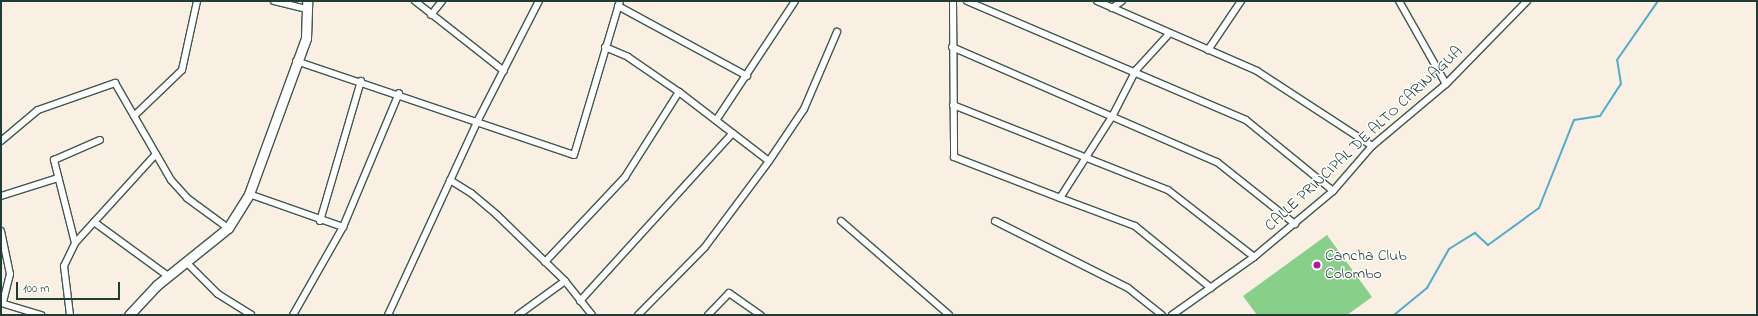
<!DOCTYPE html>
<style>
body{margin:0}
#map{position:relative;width:1758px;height:316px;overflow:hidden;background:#f9efe2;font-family:"Indie Flower",sans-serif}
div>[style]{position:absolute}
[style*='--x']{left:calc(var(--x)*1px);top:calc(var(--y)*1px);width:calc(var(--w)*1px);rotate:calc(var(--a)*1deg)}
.green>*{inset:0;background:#88cf8a}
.stream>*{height:2px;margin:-1px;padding:0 1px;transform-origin:1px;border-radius:1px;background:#50abce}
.roads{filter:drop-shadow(1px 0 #40584e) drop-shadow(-1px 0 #40584e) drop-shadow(0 1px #40584e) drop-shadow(0 -1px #40584e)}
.street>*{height:6px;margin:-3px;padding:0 3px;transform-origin:3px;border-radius:3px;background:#fff}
.secondary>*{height:9px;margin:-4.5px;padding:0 4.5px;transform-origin:4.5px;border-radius:4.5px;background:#fff}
.dots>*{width:11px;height:11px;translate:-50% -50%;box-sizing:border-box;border:2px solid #fff;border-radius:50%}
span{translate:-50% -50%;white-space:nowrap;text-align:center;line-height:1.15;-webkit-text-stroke:3px #fff;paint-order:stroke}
.street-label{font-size:16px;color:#1f3d34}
.poi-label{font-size:16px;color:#1f3d34}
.left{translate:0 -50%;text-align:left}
.frame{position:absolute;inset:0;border:2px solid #1f3d34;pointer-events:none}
.scale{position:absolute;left:16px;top:282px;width:104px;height:18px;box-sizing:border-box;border:2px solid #1f3d34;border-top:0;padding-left:5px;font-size:12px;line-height:14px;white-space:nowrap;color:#1f3d34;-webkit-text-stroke:3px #fff;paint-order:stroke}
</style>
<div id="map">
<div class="green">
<div style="clip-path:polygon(1327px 235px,1372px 297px,1347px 315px,1257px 315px,1243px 296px)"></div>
</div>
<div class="stream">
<div style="--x:1394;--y:315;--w:43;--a:-39.3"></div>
<div style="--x:1427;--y:288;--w:45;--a:-60.6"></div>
<div style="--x:1449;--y:249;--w:31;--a:-32"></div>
<div style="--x:1475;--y:233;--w:18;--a:43"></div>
<div style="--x:1488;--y:245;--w:63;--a:-36"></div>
<div style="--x:1539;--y:208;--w:95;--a:-68.3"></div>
<div style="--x:1574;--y:120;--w:26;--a:-9"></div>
<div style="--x:1600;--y:116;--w:38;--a:-57"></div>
<div style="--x:1621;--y:84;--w:24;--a:-99"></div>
<div style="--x:1617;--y:60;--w:72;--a:-55.2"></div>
</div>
<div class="roads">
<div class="street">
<div style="--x:274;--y:1;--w:33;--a:14"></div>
<div style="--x:415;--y:1;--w:113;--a:38.2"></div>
<div style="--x:953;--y:1;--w:156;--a:89.6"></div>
<div style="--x:954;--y:157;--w:114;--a:21.1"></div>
<div style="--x:967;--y:1;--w:303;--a:23.1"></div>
<div style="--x:1246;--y:120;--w:112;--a:39.2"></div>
<div style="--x:1097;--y:1;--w:175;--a:23.6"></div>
<div style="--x:1257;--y:71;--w:137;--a:33.1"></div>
<div style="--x:1399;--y:1;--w:95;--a:60.5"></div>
<div style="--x:618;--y:6;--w:147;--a:28.5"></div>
<div style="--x:1112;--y:8;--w:12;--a:-35"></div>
<div style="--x:431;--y:15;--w:18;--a:-52"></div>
<div style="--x:1168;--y:35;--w:47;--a:132.4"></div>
<div style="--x:1136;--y:70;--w:51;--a:117.1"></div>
<div style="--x:1113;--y:115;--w:98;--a:122.6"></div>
<div style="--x:1060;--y:198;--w:80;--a:20.5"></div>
<div style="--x:1135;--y:226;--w:98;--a:39.2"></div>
<div style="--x:605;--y:47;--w:25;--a:23"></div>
<div style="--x:628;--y:57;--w:62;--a:34.5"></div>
<div style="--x:679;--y:92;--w:113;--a:37.5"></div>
<div style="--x:952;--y:47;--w:289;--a:23.5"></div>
<div style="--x:1217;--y:162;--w:100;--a:38.5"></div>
<div style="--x:1208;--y:50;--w:59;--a:-56"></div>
<div style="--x:296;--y:61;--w:293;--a:18.7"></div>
<div style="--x:574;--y:155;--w:161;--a:-73.4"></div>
<div style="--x:953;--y:105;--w:231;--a:21.6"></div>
<div style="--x:1168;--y:190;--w:109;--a:37.9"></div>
<div style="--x:134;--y:116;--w:66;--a:-43.8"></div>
<div style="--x:182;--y:70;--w:71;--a:-77.7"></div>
<div style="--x:717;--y:119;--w:141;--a:-56.5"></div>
<div style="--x:1;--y:141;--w:48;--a:-40"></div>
<div style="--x:38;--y:110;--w:82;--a:-19.3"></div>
<div style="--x:115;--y:83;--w:112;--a:60"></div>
<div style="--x:171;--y:180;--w:24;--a:48"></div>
<div style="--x:187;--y:198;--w:51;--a:36.2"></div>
<div style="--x:450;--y:180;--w:25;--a:32"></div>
<div style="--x:471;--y:193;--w:34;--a:40"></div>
<div style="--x:497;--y:215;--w:95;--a:44.1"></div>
<div style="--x:565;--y:281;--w:43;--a:51.5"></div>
<div style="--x:249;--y:194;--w:100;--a:19.3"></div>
<div style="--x:1;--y:196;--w:60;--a:-17.5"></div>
<div style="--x:320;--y:221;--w:146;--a:-73.7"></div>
<div style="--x:841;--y:221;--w:143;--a:41"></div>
<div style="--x:995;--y:221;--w:149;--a:26.7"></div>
<div style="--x:1128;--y:288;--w:43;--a:38.5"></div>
<div style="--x:94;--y:222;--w:92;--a:36.1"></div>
<div style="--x:1;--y:231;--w:44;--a:78.2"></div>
<div style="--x:10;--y:274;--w:30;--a:104"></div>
<div style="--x:75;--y:243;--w:86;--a:-104.2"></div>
<div style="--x:54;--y:160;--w:50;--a:-23.5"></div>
<div style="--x:186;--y:262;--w:45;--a:45"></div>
<div style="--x:218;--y:294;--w:39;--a:32"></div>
<div style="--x:545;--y:262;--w:117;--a:-46.7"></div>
<div style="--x:625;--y:177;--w:101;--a:-57.6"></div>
<div style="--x:580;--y:301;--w:227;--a:-47.7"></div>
<div style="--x:1;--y:303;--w:42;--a:16.7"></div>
<div style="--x:70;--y:315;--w:49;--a:-97"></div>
<div style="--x:64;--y:266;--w:25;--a:-64"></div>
<div style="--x:75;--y:243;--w:120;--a:-47.7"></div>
<div style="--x:293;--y:315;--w:101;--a:-60.4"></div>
<div style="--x:343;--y:227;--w:145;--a:-67.3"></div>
<div style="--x:388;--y:315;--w:215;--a:-65.2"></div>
<div style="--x:478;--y:120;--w:134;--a:-62.9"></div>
<div style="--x:518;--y:315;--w:58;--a:-35.9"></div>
<div style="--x:638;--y:315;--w:95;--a:-45.4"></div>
<div style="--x:705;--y:247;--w:107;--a:-53.3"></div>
<div style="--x:769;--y:161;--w:63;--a:-56.1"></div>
<div style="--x:804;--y:109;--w:84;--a:-66.8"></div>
<div style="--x:708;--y:315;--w:30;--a:-46"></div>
<div style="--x:729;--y:293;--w:39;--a:35"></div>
<div style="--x:1172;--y:315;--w:100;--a:-35.3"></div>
<div style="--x:1254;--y:257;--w:103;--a:-39.9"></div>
<div style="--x:1333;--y:191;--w:60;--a:-49.1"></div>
<div style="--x:1372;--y:146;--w:97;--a:-40"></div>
<div style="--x:1446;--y:84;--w:116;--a:-45.7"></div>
</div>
<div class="secondary">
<div style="--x:129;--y:315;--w:41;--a:-47"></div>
<div style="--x:157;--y:285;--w:91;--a:-38.8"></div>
<div style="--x:228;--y:228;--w:40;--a:-58"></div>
<div style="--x:249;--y:194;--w:166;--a:-69.9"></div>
<div style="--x:306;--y:38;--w:37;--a:-88"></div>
</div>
</div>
<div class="dots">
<div style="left:1317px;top:265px;background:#b5179e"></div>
</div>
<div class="street-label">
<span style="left:1364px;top:139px;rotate:-43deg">CALLE PRINCIPAL DE ALTO CARINAGUA</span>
</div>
<div class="poi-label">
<span class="left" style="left:1325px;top:265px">Cancha Club<br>Colombo</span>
</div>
<div class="frame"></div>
<div class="scale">100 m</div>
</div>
